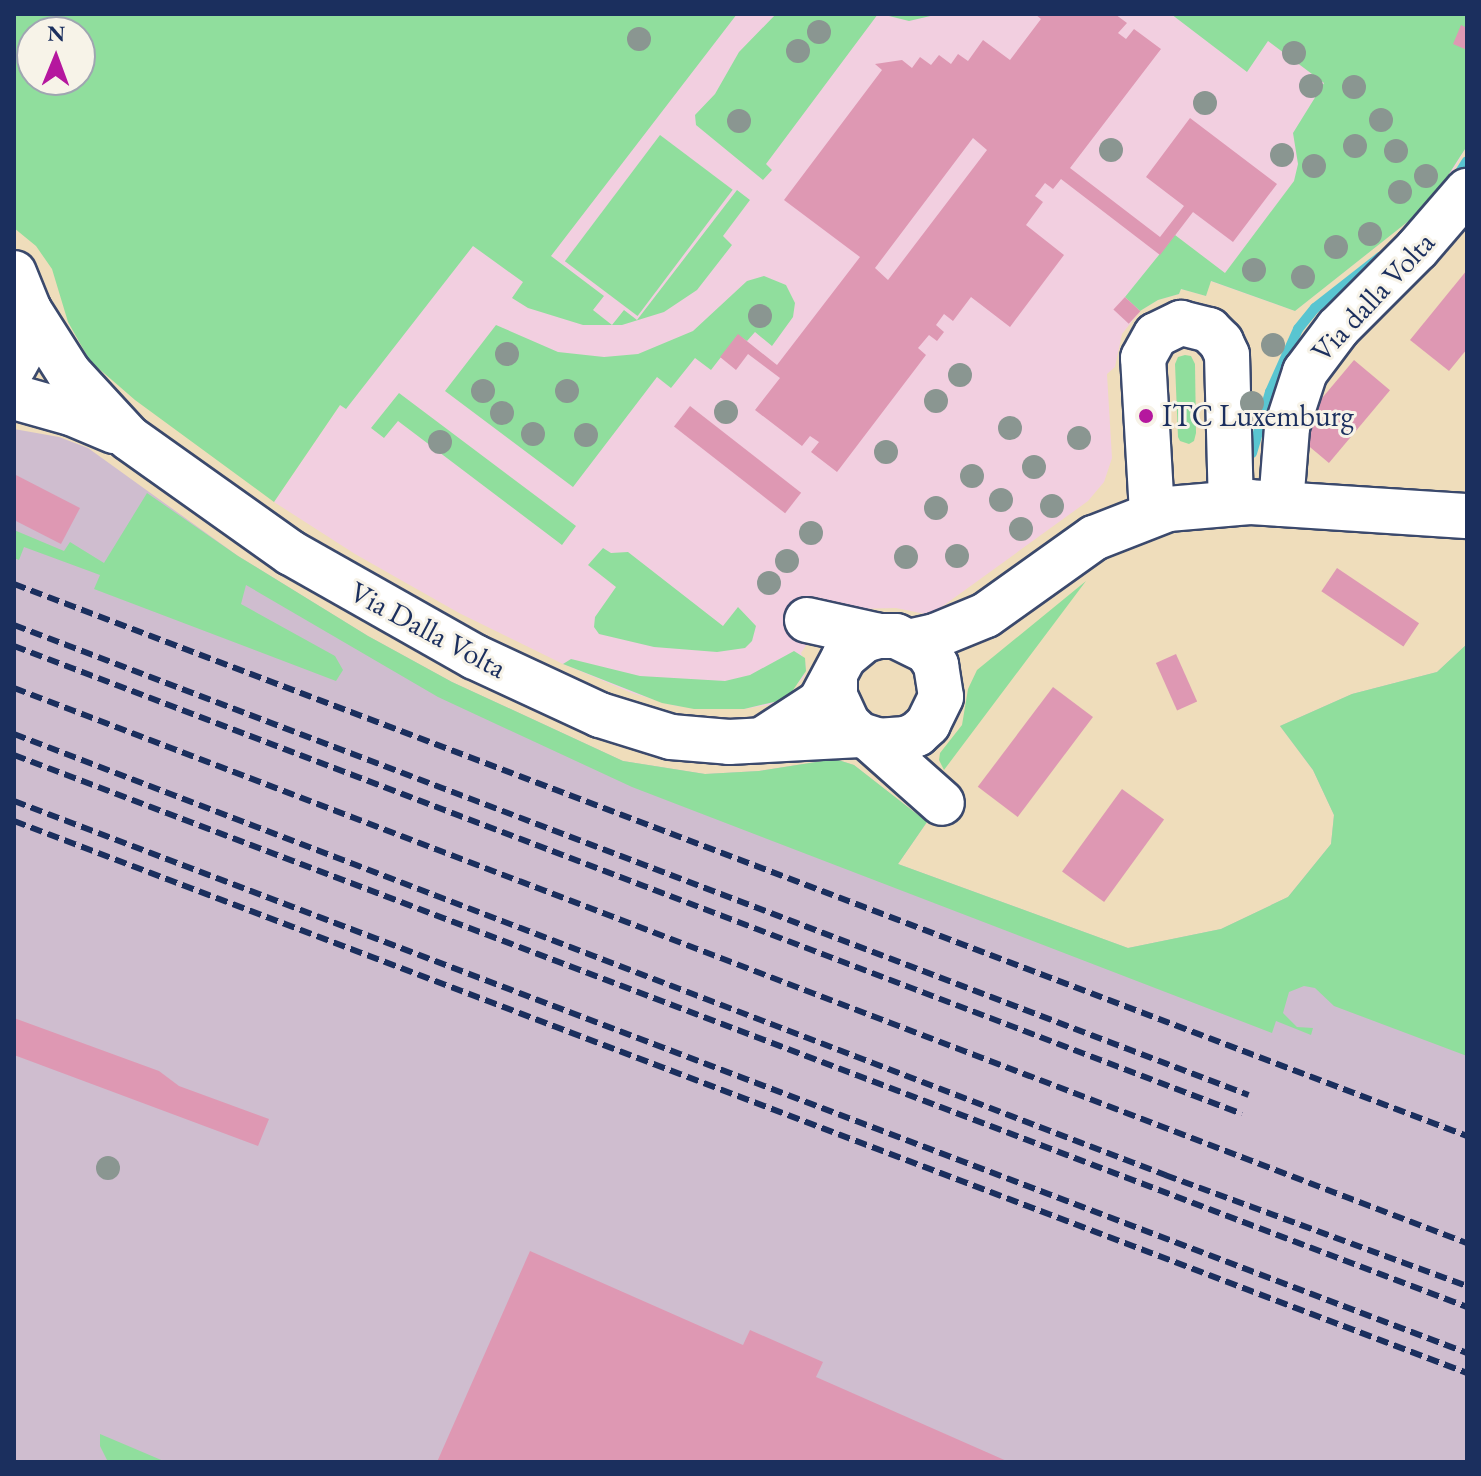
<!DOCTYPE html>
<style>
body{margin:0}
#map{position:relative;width:1481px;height:1476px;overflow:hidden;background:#efddbb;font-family:"EB Garamond",serif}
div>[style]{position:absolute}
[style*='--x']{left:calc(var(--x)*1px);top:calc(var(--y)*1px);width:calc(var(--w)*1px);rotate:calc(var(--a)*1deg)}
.built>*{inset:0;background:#f2cfe0}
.industrial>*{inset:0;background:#cfbdcf}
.green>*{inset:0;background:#90de9d;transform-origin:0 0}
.stream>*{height:10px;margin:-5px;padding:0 5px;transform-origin:5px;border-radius:5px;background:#59c5d1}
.building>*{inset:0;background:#de98b3;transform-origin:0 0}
.roads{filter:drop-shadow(2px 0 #3b496c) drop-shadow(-2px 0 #3b496c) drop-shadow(0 2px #3b496c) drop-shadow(0 -2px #3b496c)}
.minor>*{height:44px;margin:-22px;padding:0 22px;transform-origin:22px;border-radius:22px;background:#fff}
.rail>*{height:6px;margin-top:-3px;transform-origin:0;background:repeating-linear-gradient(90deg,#1b2f5e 0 12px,transparent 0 18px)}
.trees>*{width:24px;height:24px;margin:-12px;border-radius:50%;background:#8a9691}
.dots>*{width:22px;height:22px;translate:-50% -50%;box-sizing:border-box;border:4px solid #f7f3e8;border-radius:50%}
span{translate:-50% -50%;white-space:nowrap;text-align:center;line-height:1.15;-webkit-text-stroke:6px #f7f3e8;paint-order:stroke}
.street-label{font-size:30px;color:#1b2f5e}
.poi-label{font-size:30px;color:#1b2f5e}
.left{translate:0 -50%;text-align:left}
.frame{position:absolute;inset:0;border:16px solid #1b2f5e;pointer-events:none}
.north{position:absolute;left:16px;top:16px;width:80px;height:80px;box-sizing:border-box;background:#f7f3e8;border:2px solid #9fa5b1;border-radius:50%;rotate:1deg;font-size:22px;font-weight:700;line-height:32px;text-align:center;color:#1b2f5e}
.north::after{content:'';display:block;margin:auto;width:28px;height:36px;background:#b5179e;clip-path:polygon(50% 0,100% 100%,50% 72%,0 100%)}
</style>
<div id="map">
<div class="built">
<div style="clip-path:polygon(637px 14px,1290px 14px,1467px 146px,1453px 171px,1415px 216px,1295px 311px,1210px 281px,1206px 296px,1181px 289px,1179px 294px,1158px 300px,1140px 311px,1122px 334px,1115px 367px,1107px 374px,1112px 458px,1104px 482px,1088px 501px,936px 611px,925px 614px,896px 608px,856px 609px,835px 603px,801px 653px,806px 665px,804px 677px,779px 703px,744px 709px,676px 706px,632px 693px,563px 664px,459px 613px,355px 554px,274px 502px,340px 405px)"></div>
</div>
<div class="industrial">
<div style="clip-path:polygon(14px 429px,59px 437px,88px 448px,238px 556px,368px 636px,452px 682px,623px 761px,705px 774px,759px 771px,835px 759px,854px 765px,927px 822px,898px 864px,1128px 948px,1221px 929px,1288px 897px,1331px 844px,1334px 815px,1313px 770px,1280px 726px,1352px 694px,1437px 672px,1467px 644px,1467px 1462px,14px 1462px)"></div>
</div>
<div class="green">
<div style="clip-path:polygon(evenodd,14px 14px,737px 14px,551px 256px,604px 296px,593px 310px,612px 325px,624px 310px,637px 320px,737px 190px,750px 200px,723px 236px,732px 245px,697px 290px,664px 312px,622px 325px,583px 325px,528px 308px,512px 298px,523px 282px,473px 246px,346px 409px,340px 405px,274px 502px,135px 400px,90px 361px,68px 322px,52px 269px,36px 246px,14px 228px,14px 14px,32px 32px,80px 32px,80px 80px,32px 80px,32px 32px)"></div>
<div style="clip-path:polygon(776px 14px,878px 14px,766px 164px,772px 170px,763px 180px,696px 125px,695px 115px,715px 94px,739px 52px)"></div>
<div style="clip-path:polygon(881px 14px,939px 14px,909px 21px)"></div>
<div style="clip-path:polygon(1171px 14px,1467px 14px,1467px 146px,1436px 194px,1415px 216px,1295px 311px,1211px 281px,1206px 296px,1181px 289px,1179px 294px,1158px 300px,1140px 311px,1125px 297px,1175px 235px,1225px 273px,1294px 181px,1298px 164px,1293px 133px,1324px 83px,1268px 41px,1247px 72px)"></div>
<div style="left:660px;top:135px;width:91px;height:158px;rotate:37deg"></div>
<div style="clip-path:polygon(764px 276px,786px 285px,795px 303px,793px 317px,772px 346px,755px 332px,747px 341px,738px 335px,711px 370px,695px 358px,671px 388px,657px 377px,573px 487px,445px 391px,496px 325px,558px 352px,604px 357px,638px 354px,693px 331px,747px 281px)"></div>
<div style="clip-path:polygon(1185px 355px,1191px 356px,1195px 364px,1196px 433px,1194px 441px,1189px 444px,1180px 441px,1178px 437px,1175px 364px,1178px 357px)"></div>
<div style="clip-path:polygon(399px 393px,576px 526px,562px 545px,398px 421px,384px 438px,371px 428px)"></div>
<div style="clip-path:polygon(147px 493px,238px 556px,368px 636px,452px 682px,623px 761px,705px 774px,759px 771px,835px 759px,854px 765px,927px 822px,898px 864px,1128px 948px,1221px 929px,1288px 897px,1331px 844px,1334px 815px,1313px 770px,1280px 726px,1352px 694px,1437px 672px,1467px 644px,1467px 1056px,1334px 1006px,1315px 988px,1304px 986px,1289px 992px,1283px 1013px,1297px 1027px,1313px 1028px,1311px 1035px,1276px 1021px,1272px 1033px,632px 787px,438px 697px,246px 585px,241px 604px,335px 656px,343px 670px,336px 681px,94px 589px,100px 575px,24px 547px,19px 560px,14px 558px,14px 530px,64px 551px,70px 542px,104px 563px)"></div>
<div style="clip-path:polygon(603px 548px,611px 553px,628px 552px,723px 626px,738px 607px,756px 626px,752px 641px,745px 648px,717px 652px,654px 647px,599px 634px,594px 627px,595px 617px,616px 587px,588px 565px)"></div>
<div style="clip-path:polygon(1086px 581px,944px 770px,939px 760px,940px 753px,962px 725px,968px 689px,977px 670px)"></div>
<div style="clip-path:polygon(794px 651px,805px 658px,806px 671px,787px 699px,744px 709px,694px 709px,662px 703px,563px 664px,571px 659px,640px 676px,725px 681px,750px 675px)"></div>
<div style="clip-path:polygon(100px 1434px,166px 1462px,108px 1462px,100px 1446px)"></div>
</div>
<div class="stream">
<div style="--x:1455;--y:180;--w:22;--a:-58"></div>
<div style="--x:1252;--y:453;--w:64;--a:-73.6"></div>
<div style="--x:1270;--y:392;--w:69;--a:-66"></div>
<div style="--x:1298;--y:329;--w:27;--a:-51"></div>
<div style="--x:1315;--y:308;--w:83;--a:-38.1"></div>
</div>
<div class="building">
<div style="clip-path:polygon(evenodd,1035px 14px,1115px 14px,1127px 23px,1118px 33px,1126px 39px,1134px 29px,1161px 49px,1070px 168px,1160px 237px,1184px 206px,1146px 177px,1190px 118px,1277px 184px,1233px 242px,1193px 212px,1160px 255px,1061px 179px,1053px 189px,1045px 183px,1035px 196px,1043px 202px,1026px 225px,1064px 255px,1010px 327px,971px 297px,953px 321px,944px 314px,936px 325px,944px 332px,937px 341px,929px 335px,918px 348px,926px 355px,837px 472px,811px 452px,819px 442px,810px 436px,802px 446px,755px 410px,780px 378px,748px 354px,736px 370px,720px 357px,738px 334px,777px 365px,860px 257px,784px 200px,882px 70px,875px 64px,902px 60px,912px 68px,920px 57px,931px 65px,939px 55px,951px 64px,958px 54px,968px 61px,983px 40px,1010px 60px,1041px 19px,1035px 14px,973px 138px,987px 150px,888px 280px,875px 268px,973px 138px)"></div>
<div style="clip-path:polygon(1461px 25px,1467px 28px,1467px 50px,1453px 44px)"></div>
<div style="clip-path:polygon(1467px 270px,1467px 349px,1449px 371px,1410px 340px)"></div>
<div style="left:1125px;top:297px;width:21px;height:17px;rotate:43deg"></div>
<div style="left:1354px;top:360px;width:47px;height:95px;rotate:40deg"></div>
<div style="left:690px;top:406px;width:141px;height:26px;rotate:38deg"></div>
<div style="clip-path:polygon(14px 474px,80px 508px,61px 544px,14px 520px)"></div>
<div style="left:1337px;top:568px;width:99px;height:28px;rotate:34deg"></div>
<div style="left:1176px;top:654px;width:52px;height:22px;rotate:66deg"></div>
<div style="left:1053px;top:687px;width:50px;height:125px;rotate:37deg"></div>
<div style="left:1122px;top:789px;width:52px;height:102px;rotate:36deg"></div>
<div style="clip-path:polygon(14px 1018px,159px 1071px,179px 1086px,269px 1119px,258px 1146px,14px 1055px)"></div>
<div style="clip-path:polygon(530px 1251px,743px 1345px,750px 1330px,823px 1362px,816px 1377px,1009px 1462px,437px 1462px)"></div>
</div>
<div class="roads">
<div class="minor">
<div style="--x:14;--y:273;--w:40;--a:68"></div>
<div style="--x:29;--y:310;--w:38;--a:97"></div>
<div style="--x:24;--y:348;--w:21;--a:119"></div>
<div style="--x:29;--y:310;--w:75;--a:57.6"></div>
<div style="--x:69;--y:373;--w:88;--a:47.3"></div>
<div style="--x:129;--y:438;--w:199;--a:35.4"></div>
<div style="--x:291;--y:553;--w:211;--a:29.5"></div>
<div style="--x:475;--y:657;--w:138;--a:24.9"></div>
<div style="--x:600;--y:715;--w:74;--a:17.2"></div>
<div style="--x:671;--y:737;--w:58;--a:4.9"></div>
<div style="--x:729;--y:742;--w:131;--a:-3.1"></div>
<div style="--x:14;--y:397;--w:59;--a:15.7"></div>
<div style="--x:71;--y:413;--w:47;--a:22.7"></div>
<div style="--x:1281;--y:504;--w:77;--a:-85.5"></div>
<div style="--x:1287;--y:427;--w:58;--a:-71.9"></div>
<div style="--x:1305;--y:372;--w:55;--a:-53.1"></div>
<div style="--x:1338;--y:328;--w:112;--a:-45"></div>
<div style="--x:1417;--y:249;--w:77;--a:-49.2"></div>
<div style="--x:1152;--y:513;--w:155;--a:-93.3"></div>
<div style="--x:1143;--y:358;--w:26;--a:-61"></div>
<div style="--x:1156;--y:335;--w:28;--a:-26"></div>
<div style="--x:1181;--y:323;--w:29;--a:14"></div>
<div style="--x:1209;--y:330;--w:17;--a:45"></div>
<div style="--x:1221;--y:342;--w:14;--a:65"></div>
<div style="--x:1227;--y:355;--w:148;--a:88.5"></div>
<div style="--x:807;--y:620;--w:74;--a:12.5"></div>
<div style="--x:913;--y:641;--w:23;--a:-13"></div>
<div style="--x:935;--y:636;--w:55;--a:-22.4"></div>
<div style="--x:986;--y:615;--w:133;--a:-35.5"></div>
<div style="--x:1094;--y:538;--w:79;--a:-21.4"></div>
<div style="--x:1168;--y:509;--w:82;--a:-4.9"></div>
<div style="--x:1250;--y:502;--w:217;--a:3.7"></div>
<div style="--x:765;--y:738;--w:66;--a:-33.2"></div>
<div style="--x:820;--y:702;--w:51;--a:-61.9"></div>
<div style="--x:844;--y:657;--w:26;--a:-40"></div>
<div style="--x:864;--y:640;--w:16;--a:-15"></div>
<div style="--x:879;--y:636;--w:17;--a:0"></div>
<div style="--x:896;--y:636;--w:34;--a:26"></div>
<div style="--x:927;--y:651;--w:17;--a:57"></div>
<div style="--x:936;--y:665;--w:32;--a:81"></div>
<div style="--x:941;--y:697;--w:30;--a:116"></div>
<div style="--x:928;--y:724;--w:15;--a:138"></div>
<div style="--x:917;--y:734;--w:12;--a:156"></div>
<div style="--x:906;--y:739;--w:26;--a:176"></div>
<div style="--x:880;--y:741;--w:21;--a:-163"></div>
<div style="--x:860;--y:735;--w:16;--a:-137"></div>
<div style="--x:848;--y:724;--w:31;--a:-115"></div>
<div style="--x:835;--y:696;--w:17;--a:-90"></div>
<div style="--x:870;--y:739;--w:96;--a:41.6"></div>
</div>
</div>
<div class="rail">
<div style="--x:14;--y:584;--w:1554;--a:20.8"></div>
<div style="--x:14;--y:625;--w:1321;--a:20.84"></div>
<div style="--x:14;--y:646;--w:1314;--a:20.86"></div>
<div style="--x:14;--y:688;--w:1555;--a:20.91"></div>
<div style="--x:14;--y:734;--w:1233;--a:20.96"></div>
<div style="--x:1165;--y:1175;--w:322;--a:20.2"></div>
<div style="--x:14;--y:755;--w:1554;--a:20.8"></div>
<div style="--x:14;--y:801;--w:1554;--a:20.8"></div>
<div style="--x:14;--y:821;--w:1554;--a:20.8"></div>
</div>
<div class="trees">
<div style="left:819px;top:32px"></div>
<div style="left:639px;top:39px"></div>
<div style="left:798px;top:51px"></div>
<div style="left:1294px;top:53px"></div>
<div style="left:1311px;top:86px"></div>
<div style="left:1354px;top:87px"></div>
<div style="left:1205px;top:103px"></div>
<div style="left:1381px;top:120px"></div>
<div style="left:739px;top:121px"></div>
<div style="left:1355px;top:146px"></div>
<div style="left:1111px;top:150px"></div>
<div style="left:1396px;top:151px"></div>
<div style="left:1282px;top:155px"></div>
<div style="left:1314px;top:166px"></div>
<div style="left:1426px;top:176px"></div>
<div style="left:1400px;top:192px"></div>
<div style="left:1370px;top:234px"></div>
<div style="left:1336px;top:247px"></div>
<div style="left:1254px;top:270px"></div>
<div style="left:1303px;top:277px"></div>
<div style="left:760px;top:316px"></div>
<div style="left:1273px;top:345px"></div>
<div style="left:507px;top:354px"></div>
<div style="left:960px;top:375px"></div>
<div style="left:483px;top:391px"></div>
<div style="left:567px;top:391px"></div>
<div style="left:936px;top:401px"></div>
<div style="left:1252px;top:403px"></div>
<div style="left:726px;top:412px"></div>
<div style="left:502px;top:413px"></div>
<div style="left:1010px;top:428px"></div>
<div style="left:533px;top:434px"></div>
<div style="left:586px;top:435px"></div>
<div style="left:1079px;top:438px"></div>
<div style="left:440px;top:442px"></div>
<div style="left:886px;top:452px"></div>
<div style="left:1034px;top:467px"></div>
<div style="left:972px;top:476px"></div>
<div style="left:1001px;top:500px"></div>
<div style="left:1052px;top:506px"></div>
<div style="left:936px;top:508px"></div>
<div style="left:1021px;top:529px"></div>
<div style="left:811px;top:533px"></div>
<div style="left:957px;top:556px"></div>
<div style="left:906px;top:557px"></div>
<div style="left:787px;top:561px"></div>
<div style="left:769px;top:583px"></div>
<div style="left:108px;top:1168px"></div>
</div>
<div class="dots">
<div style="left:1146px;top:416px;background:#b5179e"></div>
</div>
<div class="street-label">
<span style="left:1373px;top:297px;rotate:-47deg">Via dalla Volta</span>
<span style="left:428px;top:630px;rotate:28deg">Via Dalla Volta</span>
</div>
<div class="poi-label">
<span class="left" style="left:1162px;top:416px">ITC Luxemburg</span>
</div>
<div class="frame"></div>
<div class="north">N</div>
</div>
